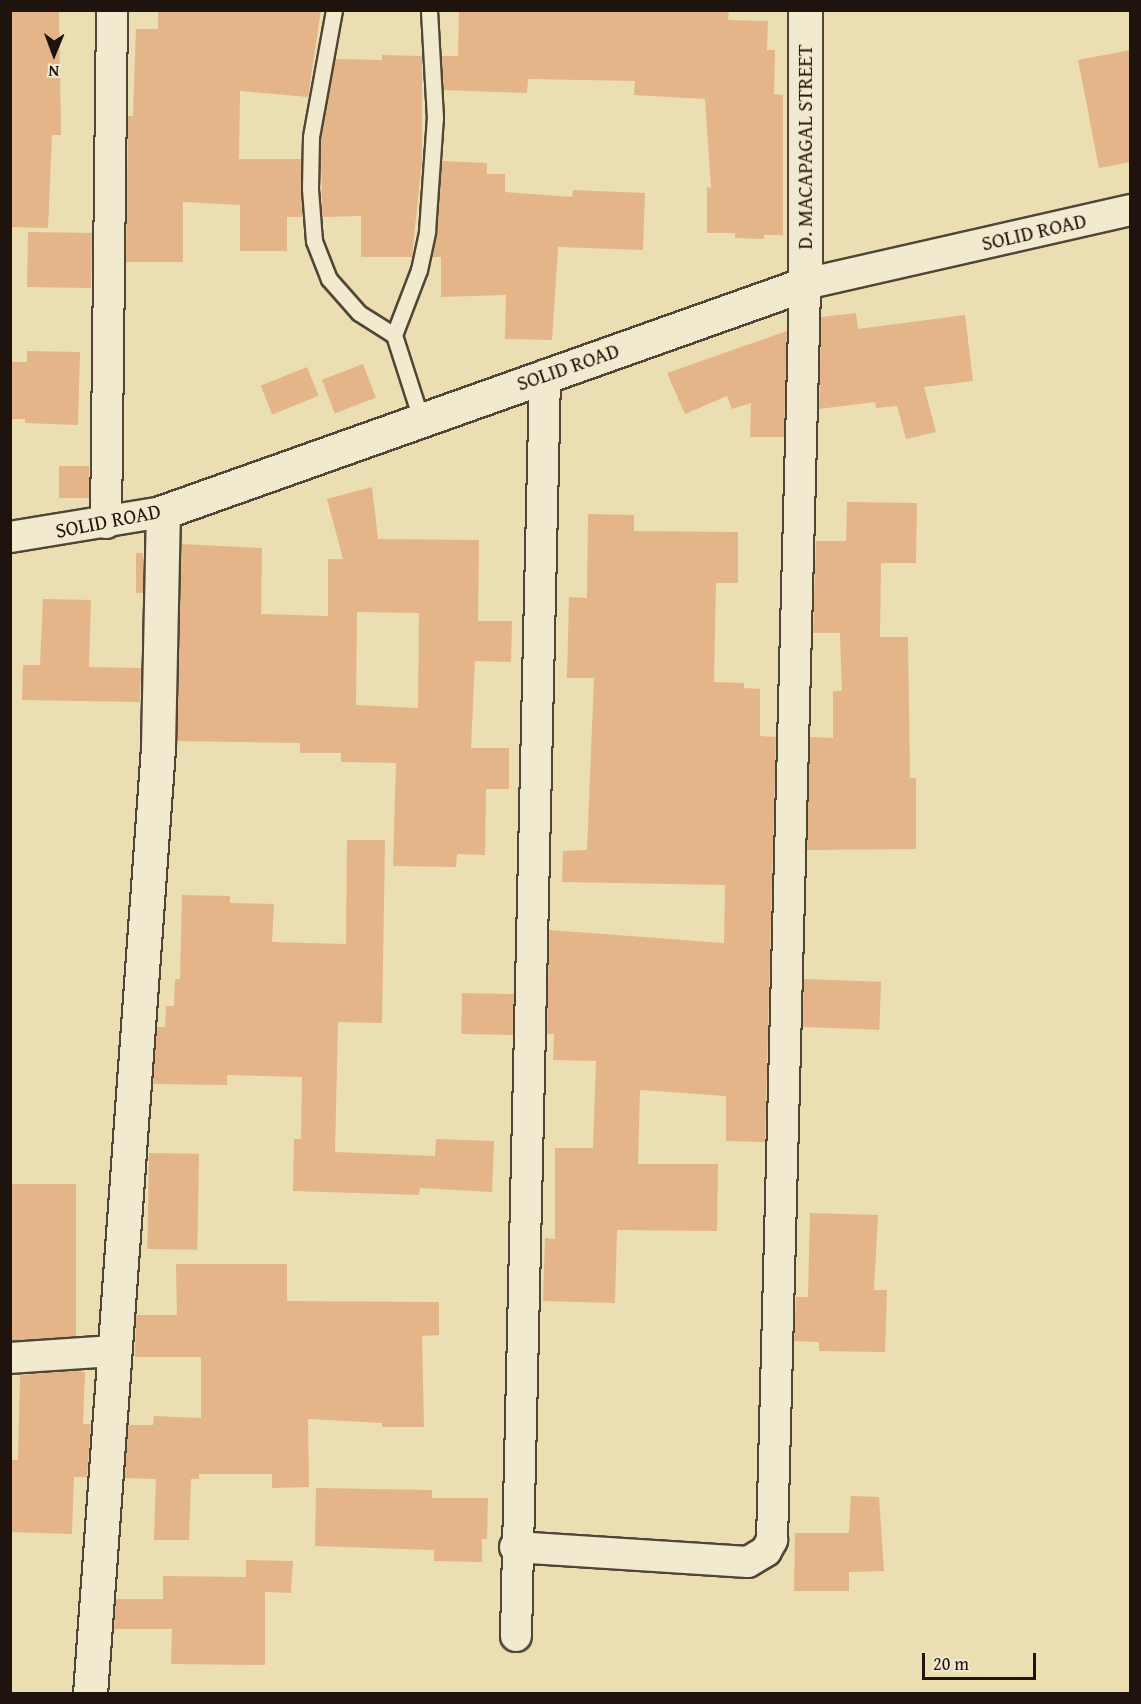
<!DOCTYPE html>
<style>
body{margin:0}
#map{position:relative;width:1141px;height:1704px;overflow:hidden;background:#ebdeb3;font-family:"Gentium Book Plus",serif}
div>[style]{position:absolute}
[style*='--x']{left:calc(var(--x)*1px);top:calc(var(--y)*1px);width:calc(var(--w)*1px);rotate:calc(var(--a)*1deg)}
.building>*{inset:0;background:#e3b589;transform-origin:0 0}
.roads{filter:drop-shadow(2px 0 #514636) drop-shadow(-2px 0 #514636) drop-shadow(0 2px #514636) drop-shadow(0 -2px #514636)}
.service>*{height:15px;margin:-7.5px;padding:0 7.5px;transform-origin:7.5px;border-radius:7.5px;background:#f2eace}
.minor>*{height:30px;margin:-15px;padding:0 15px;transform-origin:15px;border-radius:15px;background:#f2eace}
.tertiary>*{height:33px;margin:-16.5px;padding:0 16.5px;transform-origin:16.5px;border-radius:16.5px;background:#f2eace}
span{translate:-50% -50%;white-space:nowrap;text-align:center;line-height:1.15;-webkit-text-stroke:5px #f2eace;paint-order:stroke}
.street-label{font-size:21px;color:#1e140d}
.frame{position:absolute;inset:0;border:12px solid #1e140d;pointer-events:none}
.north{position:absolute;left:24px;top:24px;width:60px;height:60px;-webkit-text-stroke:4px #f2eace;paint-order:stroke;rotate:181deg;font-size:16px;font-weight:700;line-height:24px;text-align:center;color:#1e140d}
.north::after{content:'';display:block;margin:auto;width:21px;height:27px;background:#1e140d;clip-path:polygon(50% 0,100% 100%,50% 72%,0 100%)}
.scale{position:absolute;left:922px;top:1653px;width:114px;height:27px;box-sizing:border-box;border:3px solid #1e140d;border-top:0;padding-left:8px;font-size:18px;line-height:21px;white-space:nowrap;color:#1e140d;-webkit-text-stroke:4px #f2eace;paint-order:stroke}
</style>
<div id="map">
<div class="building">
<div style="clip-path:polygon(10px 10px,59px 10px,61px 135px,52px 135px,48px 228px,10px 227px)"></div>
<div style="clip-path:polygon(158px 10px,321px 10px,308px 97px,240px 91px,239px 159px,301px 159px,302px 217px,287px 217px,287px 251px,240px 251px,240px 205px,183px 202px,183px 262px,126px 262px,128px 116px,133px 116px,136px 29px,158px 29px)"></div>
<div style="clip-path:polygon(459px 10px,729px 10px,728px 20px,768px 21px,767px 50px,775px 50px,774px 94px,783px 95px,783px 235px,764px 235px,764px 239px,735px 238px,735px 233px,707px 233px,707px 187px,711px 188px,705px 99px,634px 95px,635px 81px,528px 79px,527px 93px,443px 90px,441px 56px,458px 56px)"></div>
<div style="clip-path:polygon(1131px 50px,1131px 162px,1099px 168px,1078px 60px)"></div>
<div style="clip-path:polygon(382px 55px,422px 56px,422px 160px,412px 257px,361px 257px,361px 216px,322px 217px,321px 135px,335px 59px,382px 60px)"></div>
<div style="clip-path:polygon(442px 161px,487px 163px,487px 174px,505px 174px,505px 192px,572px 197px,573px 190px,645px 193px,643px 250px,558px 247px,552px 340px,505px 339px,506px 295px,441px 297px,441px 257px,432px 257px)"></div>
<div style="left:28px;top:232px;width:64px;height:55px;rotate:1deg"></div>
<div style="clip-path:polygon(856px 313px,858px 329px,965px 315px,973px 381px,924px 387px,936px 432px,906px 439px,897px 406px,876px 408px,875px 402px,819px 409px,821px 317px)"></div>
<div style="clip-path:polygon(787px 331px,784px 437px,750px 437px,751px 403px,732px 409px,727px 396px,685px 414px,667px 373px)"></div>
<div style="clip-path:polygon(27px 351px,80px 352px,78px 425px,25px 423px,25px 419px,10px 419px,10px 362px,27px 362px)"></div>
<div style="left:363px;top:364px;width:36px;height:44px;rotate:69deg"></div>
<div style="left:307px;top:367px;width:31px;height:50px;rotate:68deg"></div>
<div style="left:59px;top:466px;width:30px;height:32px"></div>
<div style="clip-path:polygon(evenodd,372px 487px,378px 539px,479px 540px,478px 621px,512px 621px,511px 662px,475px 661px,471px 748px,509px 748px,509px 789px,486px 789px,485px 855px,457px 854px,456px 867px,393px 866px,396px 763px,341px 762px,341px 753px,300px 753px,300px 743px,177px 741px,181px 544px,262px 548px,261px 614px,328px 616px,328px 559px,343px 559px,327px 499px,372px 487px,357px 612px,419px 613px,418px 708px,356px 705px,357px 612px)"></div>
<div style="clip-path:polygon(847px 502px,917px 503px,916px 563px,881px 563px,880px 637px,908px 637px,910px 778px,916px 778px,916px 849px,807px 850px,810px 737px,833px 738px,833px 691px,842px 691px,840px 633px,813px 633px,816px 541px,846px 541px)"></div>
<div style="clip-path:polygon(588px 514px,634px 515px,634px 531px,738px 532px,738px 583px,716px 583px,714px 682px,744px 683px,744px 688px,760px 689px,760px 736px,776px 737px,765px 1142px,726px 1141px,726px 1096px,640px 1090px,638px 1164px,718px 1164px,717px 1231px,617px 1230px,615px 1303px,543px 1301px,545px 1238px,555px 1239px,555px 1148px,593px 1148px,596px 1061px,553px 1060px,554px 1034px,547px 1034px,549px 930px,724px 943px,725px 885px,562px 882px,563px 851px,587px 850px,594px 678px,567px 678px,569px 597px,587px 598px)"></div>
<div style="left:136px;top:553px;width:7px;height:40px"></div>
<div style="clip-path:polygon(43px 599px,91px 600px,89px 667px,141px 668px,140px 702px,22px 700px,23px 665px,40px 665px)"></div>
<div style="clip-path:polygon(347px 840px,385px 840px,382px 1023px,338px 1022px,335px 1152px,435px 1156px,436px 1139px,494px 1141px,492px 1192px,420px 1188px,419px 1195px,293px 1191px,294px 1139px,301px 1139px,302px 1077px,227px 1075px,227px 1085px,153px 1084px,157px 1027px,165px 1027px,166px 1006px,174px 1006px,175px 979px,180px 979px,182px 895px,230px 896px,230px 903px,274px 904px,272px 942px,346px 944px)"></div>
<div style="left:804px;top:979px;width:77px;height:48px;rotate:2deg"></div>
<div style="left:514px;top:994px;width:41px;height:52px;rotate:91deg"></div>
<div style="left:149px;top:1153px;width:50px;height:96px;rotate:1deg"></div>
<div style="left:10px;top:1184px;width:66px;height:157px"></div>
<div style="clip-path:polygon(810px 1213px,878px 1215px,874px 1290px,887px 1290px,885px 1352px,819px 1351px,819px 1342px,794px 1341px,796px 1297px,808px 1297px)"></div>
<div style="clip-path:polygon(176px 1264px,287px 1264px,287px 1301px,439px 1302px,439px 1335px,422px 1336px,424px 1427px,382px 1427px,382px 1423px,308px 1419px,309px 1487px,272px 1488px,272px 1474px,199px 1474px,199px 1479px,191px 1479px,189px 1540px,154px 1540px,156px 1479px,124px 1478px,128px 1425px,153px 1425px,154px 1416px,201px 1418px,201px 1357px,135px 1357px,136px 1315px,177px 1315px)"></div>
<div style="clip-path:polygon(75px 1371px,85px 1372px,83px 1424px,91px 1424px,87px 1477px,74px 1477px,72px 1534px,10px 1532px,10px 1460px,18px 1460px,20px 1375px)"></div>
<div style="clip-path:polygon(316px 1488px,432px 1490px,432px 1498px,488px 1498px,487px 1539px,482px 1539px,482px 1562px,434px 1561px,434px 1550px,315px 1546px)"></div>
<div style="clip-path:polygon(851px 1496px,879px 1497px,884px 1571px,849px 1572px,849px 1591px,794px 1591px,795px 1533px,849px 1533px)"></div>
<div style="clip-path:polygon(246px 1560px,293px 1561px,291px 1593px,265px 1592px,265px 1665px,171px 1664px,172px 1629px,114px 1629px,116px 1599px,163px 1599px,163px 1576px,246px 1577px)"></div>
</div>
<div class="roads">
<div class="service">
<div style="--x:334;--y:10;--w:129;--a:100.3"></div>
<div style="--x:311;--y:137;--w:52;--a:91.1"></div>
<div style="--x:310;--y:189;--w:52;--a:85.6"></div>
<div style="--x:314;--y:241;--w:41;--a:68.5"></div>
<div style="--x:329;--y:279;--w:45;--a:48.6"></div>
<div style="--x:359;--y:313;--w:41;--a:32.2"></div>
<div style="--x:394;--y:335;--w:88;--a:72.2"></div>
<div style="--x:394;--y:335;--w:70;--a:-69"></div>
<div style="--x:419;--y:270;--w:40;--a:-78"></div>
<div style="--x:427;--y:231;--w:113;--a:-86"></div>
<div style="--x:435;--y:118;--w:108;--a:-93.2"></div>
</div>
<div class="minor">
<div style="--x:106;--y:523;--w:513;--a:-89.33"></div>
<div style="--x:10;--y:537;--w:155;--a:-9.3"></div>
<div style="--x:10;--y:1358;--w:103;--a:-3.9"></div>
<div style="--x:515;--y:1547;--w:233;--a:3.7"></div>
<div style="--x:748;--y:1562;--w:21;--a:-31"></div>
<div style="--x:766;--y:1551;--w:13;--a:-61"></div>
<div style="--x:772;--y:1540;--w:1256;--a:-88.49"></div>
<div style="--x:805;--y:284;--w:333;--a:-12.8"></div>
<div style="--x:516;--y:1636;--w:1261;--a:-88.68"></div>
</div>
<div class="tertiary">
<div style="--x:90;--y:1694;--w:949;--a:-85.89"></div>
<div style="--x:158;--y:747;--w:235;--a:-88.8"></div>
<div style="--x:163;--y:512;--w:681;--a:-19.55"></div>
<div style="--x:805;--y:284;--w:274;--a:-90"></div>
</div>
</div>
<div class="street-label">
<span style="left:805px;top:147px;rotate:-90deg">D. MACAPAGAL STREET</span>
<span style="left:1034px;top:232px;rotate:-13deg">SOLID ROAD</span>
<span style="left:568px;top:367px;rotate:-19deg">SOLID ROAD</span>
<span style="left:108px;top:521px;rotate:-11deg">SOLID ROAD</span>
</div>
<div class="frame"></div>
<div class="north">N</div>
<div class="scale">20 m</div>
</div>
